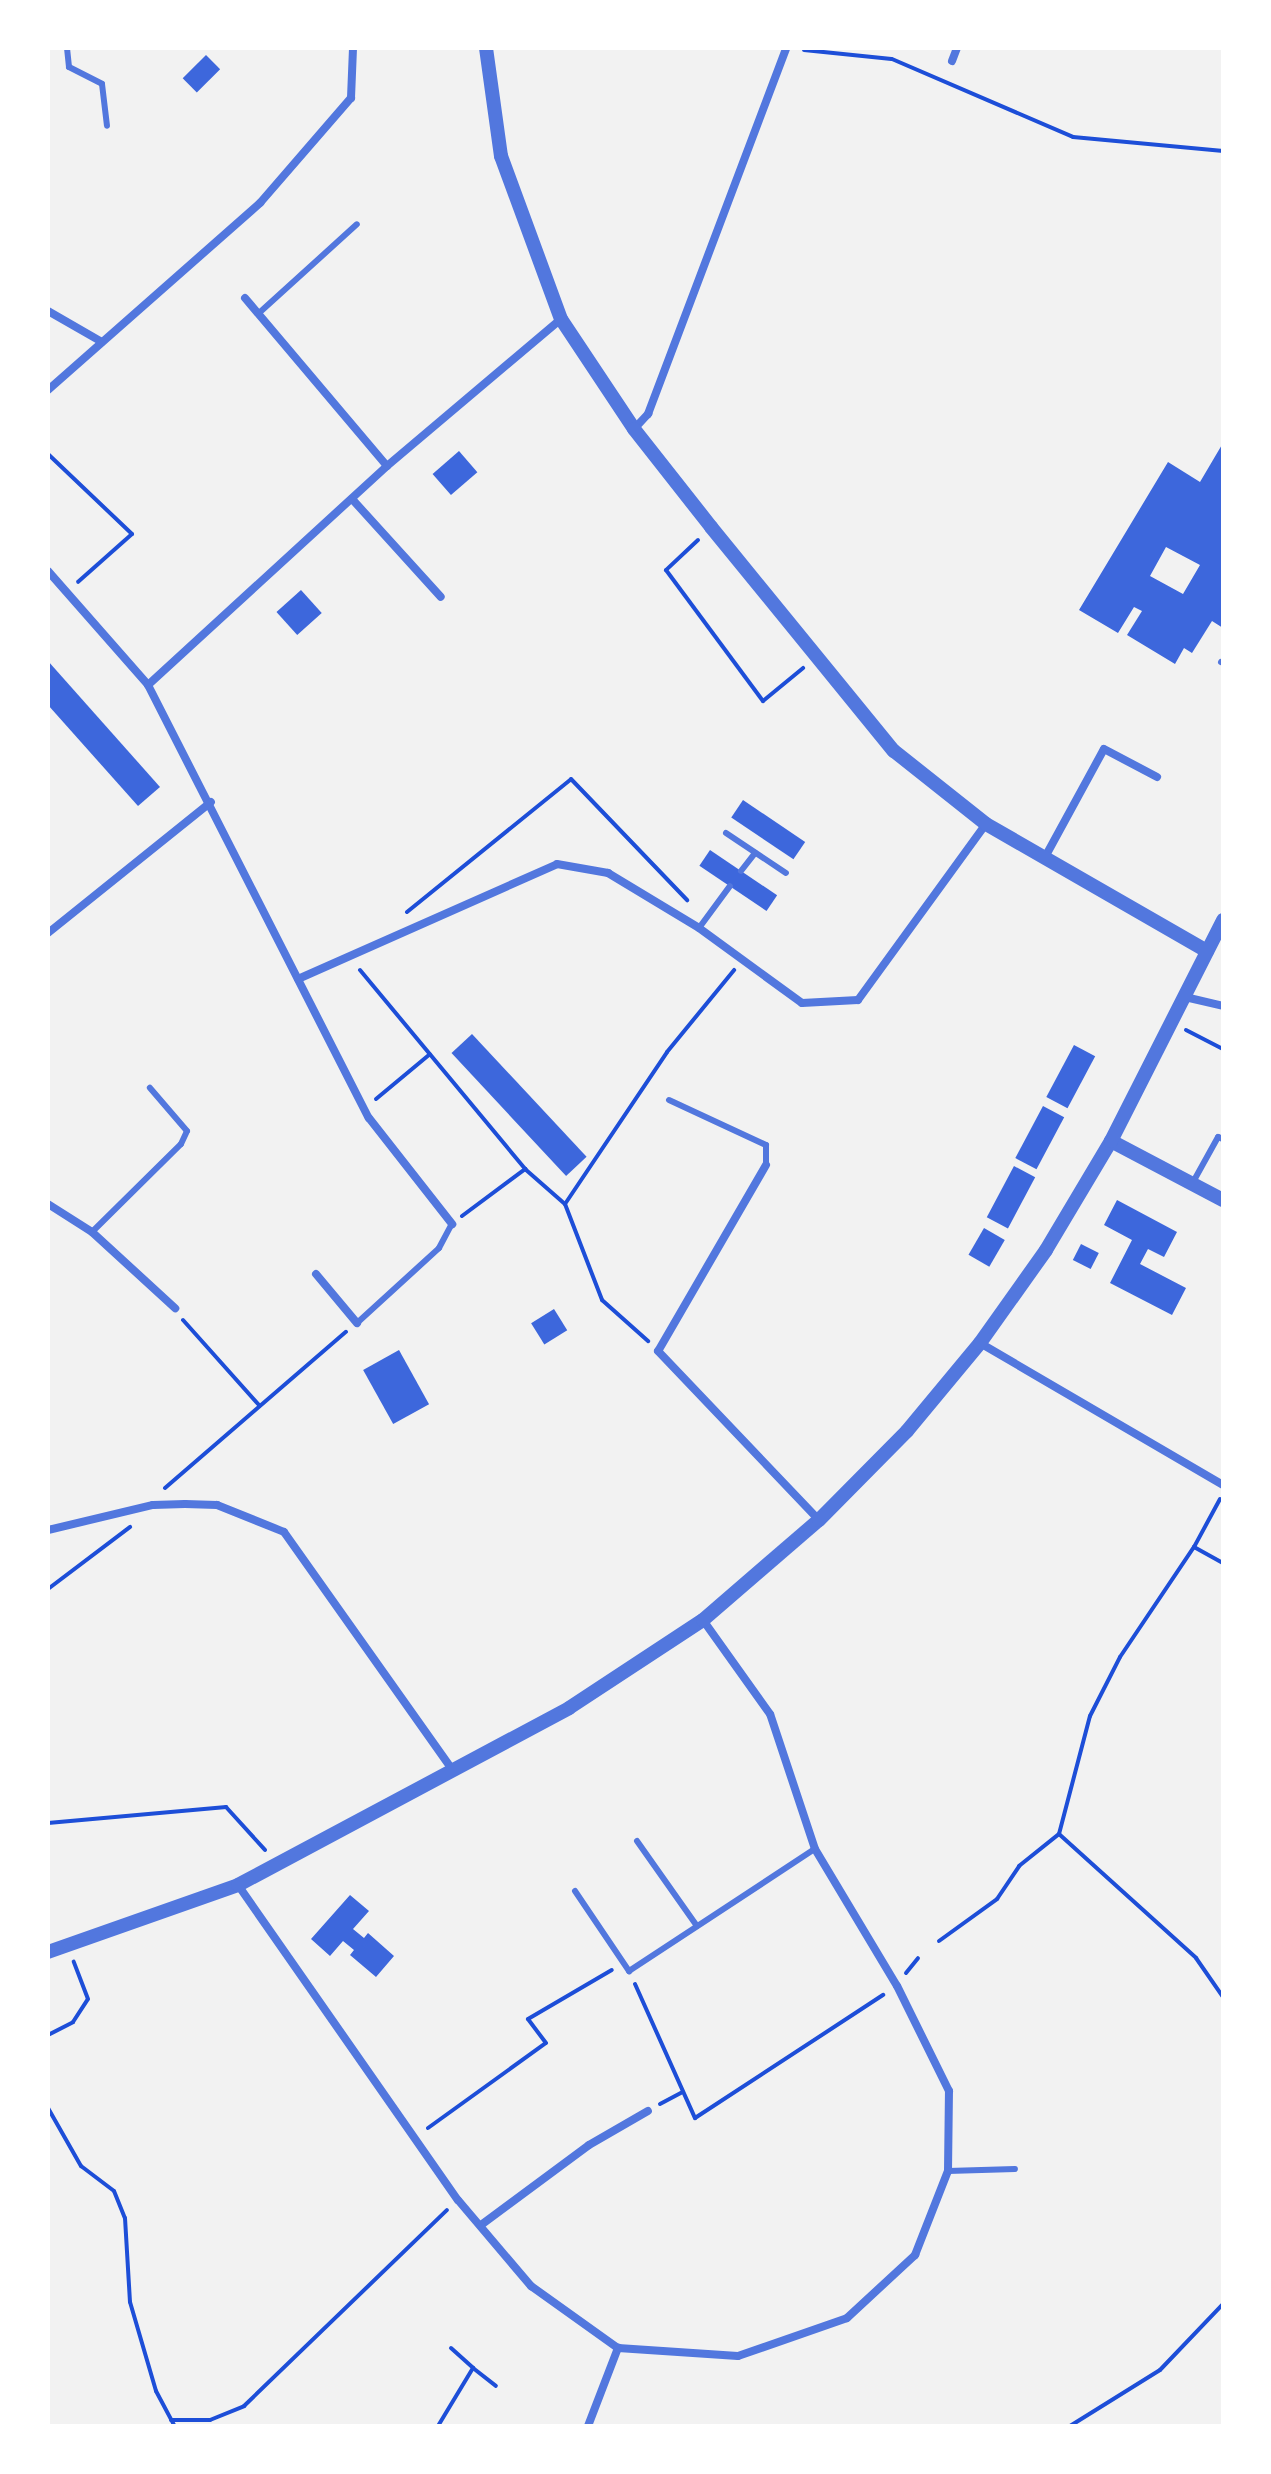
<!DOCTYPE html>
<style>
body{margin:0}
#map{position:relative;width:1271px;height:2474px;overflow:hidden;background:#f2f2f2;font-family:"Golos Text",sans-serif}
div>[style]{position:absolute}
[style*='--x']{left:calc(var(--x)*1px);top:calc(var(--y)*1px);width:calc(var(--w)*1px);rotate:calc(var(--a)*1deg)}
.building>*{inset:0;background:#3d67dc;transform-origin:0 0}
.path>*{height:4px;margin:-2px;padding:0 2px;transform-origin:2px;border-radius:2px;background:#1d4ed8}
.service>*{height:6px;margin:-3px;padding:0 3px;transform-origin:3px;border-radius:3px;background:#5277de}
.minor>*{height:8px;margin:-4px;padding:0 4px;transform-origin:4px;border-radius:4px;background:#5277de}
.tertiary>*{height:14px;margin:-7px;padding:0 7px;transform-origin:7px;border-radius:7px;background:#5277de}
span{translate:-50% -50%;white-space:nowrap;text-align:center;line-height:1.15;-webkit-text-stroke:8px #fff;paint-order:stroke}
.frame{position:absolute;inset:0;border:50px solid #fff;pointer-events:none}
</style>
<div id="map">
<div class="building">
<div style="left:206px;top:55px;width:20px;height:33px;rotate:45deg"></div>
<div style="clip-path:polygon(evenodd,1223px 443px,1223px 628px,1212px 621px,1192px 653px,1184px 648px,1175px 664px,1127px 635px,1142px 611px,1134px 607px,1118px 633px,1079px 610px,1168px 462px,1200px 482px,1223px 443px,1166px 547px,1200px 565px,1183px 594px,1150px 576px,1166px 547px)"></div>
<div style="left:459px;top:451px;width:28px;height:35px;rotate:49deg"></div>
<div style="left:301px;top:590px;width:31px;height:33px;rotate:48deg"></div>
<div style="clip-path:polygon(48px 661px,160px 787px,138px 806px,48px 705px)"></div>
<div style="left:743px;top:800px;width:75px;height:21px;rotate:34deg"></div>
<div style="left:710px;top:850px;width:81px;height:19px;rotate:34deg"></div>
<div style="left:472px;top:1034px;width:168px;height:28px;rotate:47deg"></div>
<div style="left:1074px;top:1045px;width:24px;height:59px;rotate:28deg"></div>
<div style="left:1043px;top:1106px;width:24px;height:59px;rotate:28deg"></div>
<div style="left:1014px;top:1166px;width:24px;height:58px;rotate:28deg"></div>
<div style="clip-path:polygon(1117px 1200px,1177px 1232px,1164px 1257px,1148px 1249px,1140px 1264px,1186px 1288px,1172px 1315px,1110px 1283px,1132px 1240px,1104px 1225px)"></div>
<div style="left:984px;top:1228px;width:24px;height:31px;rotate:30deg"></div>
<div style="left:1081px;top:1244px;width:20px;height:18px;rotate:27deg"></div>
<div style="left:554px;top:1309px;width:25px;height:27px;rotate:58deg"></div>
<div style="left:399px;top:1350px;width:62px;height:41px;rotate:61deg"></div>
<div style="clip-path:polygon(350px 1895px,369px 1911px,353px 1929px,364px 1938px,368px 1933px,394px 1956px,376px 1977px,350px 1955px,354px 1950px,343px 1941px,330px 1956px,311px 1939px)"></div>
</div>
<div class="path">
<div style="--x:804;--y:50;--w:88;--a:5.8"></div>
<div style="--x:892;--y:59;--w:197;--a:23.3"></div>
<div style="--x:1073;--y:137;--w:151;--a:5.3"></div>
<div style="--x:48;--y:454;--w:116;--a:43.6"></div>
<div style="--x:132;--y:534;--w:72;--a:138.4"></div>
<div style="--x:698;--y:540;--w:44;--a:136.8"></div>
<div style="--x:666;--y:570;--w:163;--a:53.5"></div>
<div style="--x:763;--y:701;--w:52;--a:-39.5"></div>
<div style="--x:407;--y:912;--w:211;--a:-39"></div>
<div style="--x:571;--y:779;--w:168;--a:46.2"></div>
<div style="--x:360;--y:970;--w:259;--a:50.3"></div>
<div style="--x:1186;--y:1030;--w:42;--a:27.2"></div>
<div style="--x:376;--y:1099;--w:70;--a:-39.8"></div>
<div style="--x:565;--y:1204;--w:183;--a:-56.1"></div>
<div style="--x:667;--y:1052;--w:106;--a:-50.7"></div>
<div style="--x:462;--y:1216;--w:79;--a:-36.7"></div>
<div style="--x:525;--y:1169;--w:53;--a:41.2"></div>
<div style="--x:565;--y:1204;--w:103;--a:68.9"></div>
<div style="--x:602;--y:1300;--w:62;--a:41.7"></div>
<div style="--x:183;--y:1320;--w:115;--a:48.2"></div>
<div style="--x:165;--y:1488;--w:239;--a:-40.8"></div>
<div style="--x:1220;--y:1499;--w:55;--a:118.4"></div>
<div style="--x:1194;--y:1547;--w:33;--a:29"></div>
<div style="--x:48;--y:1589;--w:103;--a:-37.1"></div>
<div style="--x:48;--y:1823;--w:179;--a:-5.1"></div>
<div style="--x:226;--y:1807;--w:58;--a:47.8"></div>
<div style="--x:1059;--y:1834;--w:185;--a:42.1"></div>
<div style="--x:1196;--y:1958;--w:47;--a:55.3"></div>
<div style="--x:939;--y:1941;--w:72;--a:-35.9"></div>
<div style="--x:997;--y:1899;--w:40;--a:-56"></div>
<div style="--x:1019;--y:1866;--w:51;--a:-38.7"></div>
<div style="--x:1059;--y:1834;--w:122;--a:-75.3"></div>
<div style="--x:1090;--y:1716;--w:66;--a:-63"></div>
<div style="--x:1120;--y:1657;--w:133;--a:-56.1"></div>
<div style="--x:906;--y:1973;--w:19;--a:-51"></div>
<div style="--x:635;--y:1984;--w:147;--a:65.9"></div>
<div style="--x:695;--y:2118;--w:225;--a:-33.2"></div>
<div style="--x:48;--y:2035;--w:28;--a:-27"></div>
<div style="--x:73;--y:2022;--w:27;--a:-57"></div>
<div style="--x:88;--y:1999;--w:40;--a:-111"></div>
<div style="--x:660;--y:2104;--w:24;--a:-28"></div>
<div style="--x:48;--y:2108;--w:67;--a:60.4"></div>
<div style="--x:81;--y:2166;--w:41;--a:37.1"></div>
<div style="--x:114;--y:2191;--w:29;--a:68"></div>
<div style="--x:125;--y:2218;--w:84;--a:86.6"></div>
<div style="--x:130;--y:2302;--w:93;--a:73.7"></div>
<div style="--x:156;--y:2391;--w:40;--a:62"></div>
<div style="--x:428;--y:2128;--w:145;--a:-35.8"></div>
<div style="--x:546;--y:2043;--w:30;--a:-127"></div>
<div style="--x:528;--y:2019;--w:97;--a:-30.3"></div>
<div style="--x:451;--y:2348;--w:30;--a:42"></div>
<div style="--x:171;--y:2420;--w:39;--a:0"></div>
<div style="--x:210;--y:2420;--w:37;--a:-22"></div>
<div style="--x:244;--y:2406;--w:282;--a:-44"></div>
<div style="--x:438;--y:2426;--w:68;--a:-58.9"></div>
<div style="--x:473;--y:2368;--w:29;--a:38"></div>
<div style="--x:1070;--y:2426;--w:106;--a:-31.9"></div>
<div style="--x:1160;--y:2370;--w:91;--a:-46.3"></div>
</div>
<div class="service">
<div style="--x:67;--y:48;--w:19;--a:84"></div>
<div style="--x:69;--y:67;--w:37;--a:27"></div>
<div style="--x:102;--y:84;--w:42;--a:83.2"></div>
<div style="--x:259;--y:313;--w:132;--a:-42.2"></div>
<div style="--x:1221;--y:662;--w:2;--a:27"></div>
<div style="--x:726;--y:833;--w:72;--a:33.7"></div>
<div style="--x:741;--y:871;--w:23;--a:-52"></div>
<div style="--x:699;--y:928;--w:52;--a:-53.6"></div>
<div style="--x:669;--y:1100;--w:107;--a:24.9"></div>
<div style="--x:766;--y:1145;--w:20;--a:90"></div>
<div style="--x:1192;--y:1184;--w:54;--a:-61"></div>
<div style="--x:1218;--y:1137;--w:5;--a:22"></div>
<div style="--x:92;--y:1232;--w:125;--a:-44.7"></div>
<div style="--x:181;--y:1144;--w:14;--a:-65"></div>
<div style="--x:187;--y:1131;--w:57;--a:-130.7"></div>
<div style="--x:357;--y:1323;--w:111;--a:-42.4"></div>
<div style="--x:439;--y:1248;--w:27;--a:-62"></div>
<div style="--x:637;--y:1841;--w:104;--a:54.8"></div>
<div style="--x:575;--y:1891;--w:97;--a:56"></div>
<div style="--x:629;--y:1971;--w:222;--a:-33.3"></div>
<div style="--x:948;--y:2171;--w:67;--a:-1.7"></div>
</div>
<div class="minor">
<div style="--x:952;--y:61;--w:14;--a:-69"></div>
<div style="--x:245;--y:298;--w:220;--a:49.8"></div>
<div style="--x:48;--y:311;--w:62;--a:29.9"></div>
<div style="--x:48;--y:390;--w:283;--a:-41.4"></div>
<div style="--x:260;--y:203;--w:139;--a:-49.1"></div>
<div style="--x:351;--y:98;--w:50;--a:-87.7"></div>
<div style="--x:634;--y:429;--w:21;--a:-47"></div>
<div style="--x:648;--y:414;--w:391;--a:-69.3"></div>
<div style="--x:352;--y:499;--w:132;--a:47.8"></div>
<div style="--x:48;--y:571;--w:152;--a:48.7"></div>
<div style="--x:148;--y:685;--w:486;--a:63"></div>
<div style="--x:369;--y:1118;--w:135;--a:51.9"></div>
<div style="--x:148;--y:685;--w:324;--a:-42.5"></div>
<div style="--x:387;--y:466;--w:228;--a:-40.2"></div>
<div style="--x:1044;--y:859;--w:125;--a:-61.4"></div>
<div style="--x:1104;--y:749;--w:60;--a:27.8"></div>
<div style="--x:48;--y:933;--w:209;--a:-38.8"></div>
<div style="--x:298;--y:979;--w:283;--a:-23.9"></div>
<div style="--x:557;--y:864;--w:52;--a:10"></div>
<div style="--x:608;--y:873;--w:106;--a:31.1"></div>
<div style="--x:699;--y:928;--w:127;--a:36.1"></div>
<div style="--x:802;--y:1003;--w:56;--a:-3.1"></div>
<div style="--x:858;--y:1000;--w:218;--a:-54"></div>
<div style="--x:1185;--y:997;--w:39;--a:13"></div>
<div style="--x:766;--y:1165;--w:215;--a:120.1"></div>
<div style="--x:658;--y:1351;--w:233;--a:46.4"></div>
<div style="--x:48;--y:1204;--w:52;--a:32.5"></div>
<div style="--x:92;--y:1232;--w:113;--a:42.5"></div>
<div style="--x:316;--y:1274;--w:64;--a:50.1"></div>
<div style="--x:980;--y:1343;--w:281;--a:30.3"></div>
<div style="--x:48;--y:1530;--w:108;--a:-13.4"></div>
<div style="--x:153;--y:1505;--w:32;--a:-2"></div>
<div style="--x:185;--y:1504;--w:32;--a:2"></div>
<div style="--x:217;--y:1505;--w:72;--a:21.9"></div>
<div style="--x:284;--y:1532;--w:293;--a:54.7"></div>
<div style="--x:238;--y:1885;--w:384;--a:55.1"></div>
<div style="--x:458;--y:2200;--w:113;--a:49.7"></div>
<div style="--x:531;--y:2286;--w:107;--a:35.5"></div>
<div style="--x:618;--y:2348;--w:120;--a:3.8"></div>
<div style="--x:738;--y:2356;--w:115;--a:-19.2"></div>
<div style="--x:847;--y:2318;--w:93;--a:-42.8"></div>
<div style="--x:915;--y:2255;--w:90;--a:-68.6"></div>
<div style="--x:948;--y:2171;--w:80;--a:-89.3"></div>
<div style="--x:949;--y:2091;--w:117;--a:-116.3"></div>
<div style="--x:897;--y:1986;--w:160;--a:-120.9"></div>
<div style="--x:815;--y:1849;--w:142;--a:-108.4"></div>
<div style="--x:770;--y:1714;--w:115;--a:-125.5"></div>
<div style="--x:481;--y:2225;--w:134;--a:-36.5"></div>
<div style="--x:589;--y:2145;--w:68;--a:-30"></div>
<div style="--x:588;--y:2426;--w:84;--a:-69"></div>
</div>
<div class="tertiary">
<div style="--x:486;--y:48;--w:109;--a:82.1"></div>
<div style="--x:501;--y:156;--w:174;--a:69.8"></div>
<div style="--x:561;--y:319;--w:132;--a:56.4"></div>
<div style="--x:634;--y:429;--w:125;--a:51.8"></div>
<div style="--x:711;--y:527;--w:289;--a:50.8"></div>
<div style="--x:894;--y:751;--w:117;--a:38.4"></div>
<div style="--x:986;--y:824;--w:255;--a:29.9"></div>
<div style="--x:1111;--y:1141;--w:127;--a:27.8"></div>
<div style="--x:48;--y:1952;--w:201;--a:-19.4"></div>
<div style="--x:238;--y:1885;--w:375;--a:-28.1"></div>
<div style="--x:569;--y:1708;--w:160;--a:-33.3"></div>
<div style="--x:703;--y:1620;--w:153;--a:-40.8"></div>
<div style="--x:819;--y:1520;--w:125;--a:-45.3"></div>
<div style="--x:907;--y:1431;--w:114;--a:-50.3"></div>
<div style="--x:980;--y:1343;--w:114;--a:-54.6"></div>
<div style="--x:1046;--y:1250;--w:127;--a:-59.2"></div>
<div style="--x:1111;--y:1141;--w:248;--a:-63.1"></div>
</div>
<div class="frame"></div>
</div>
